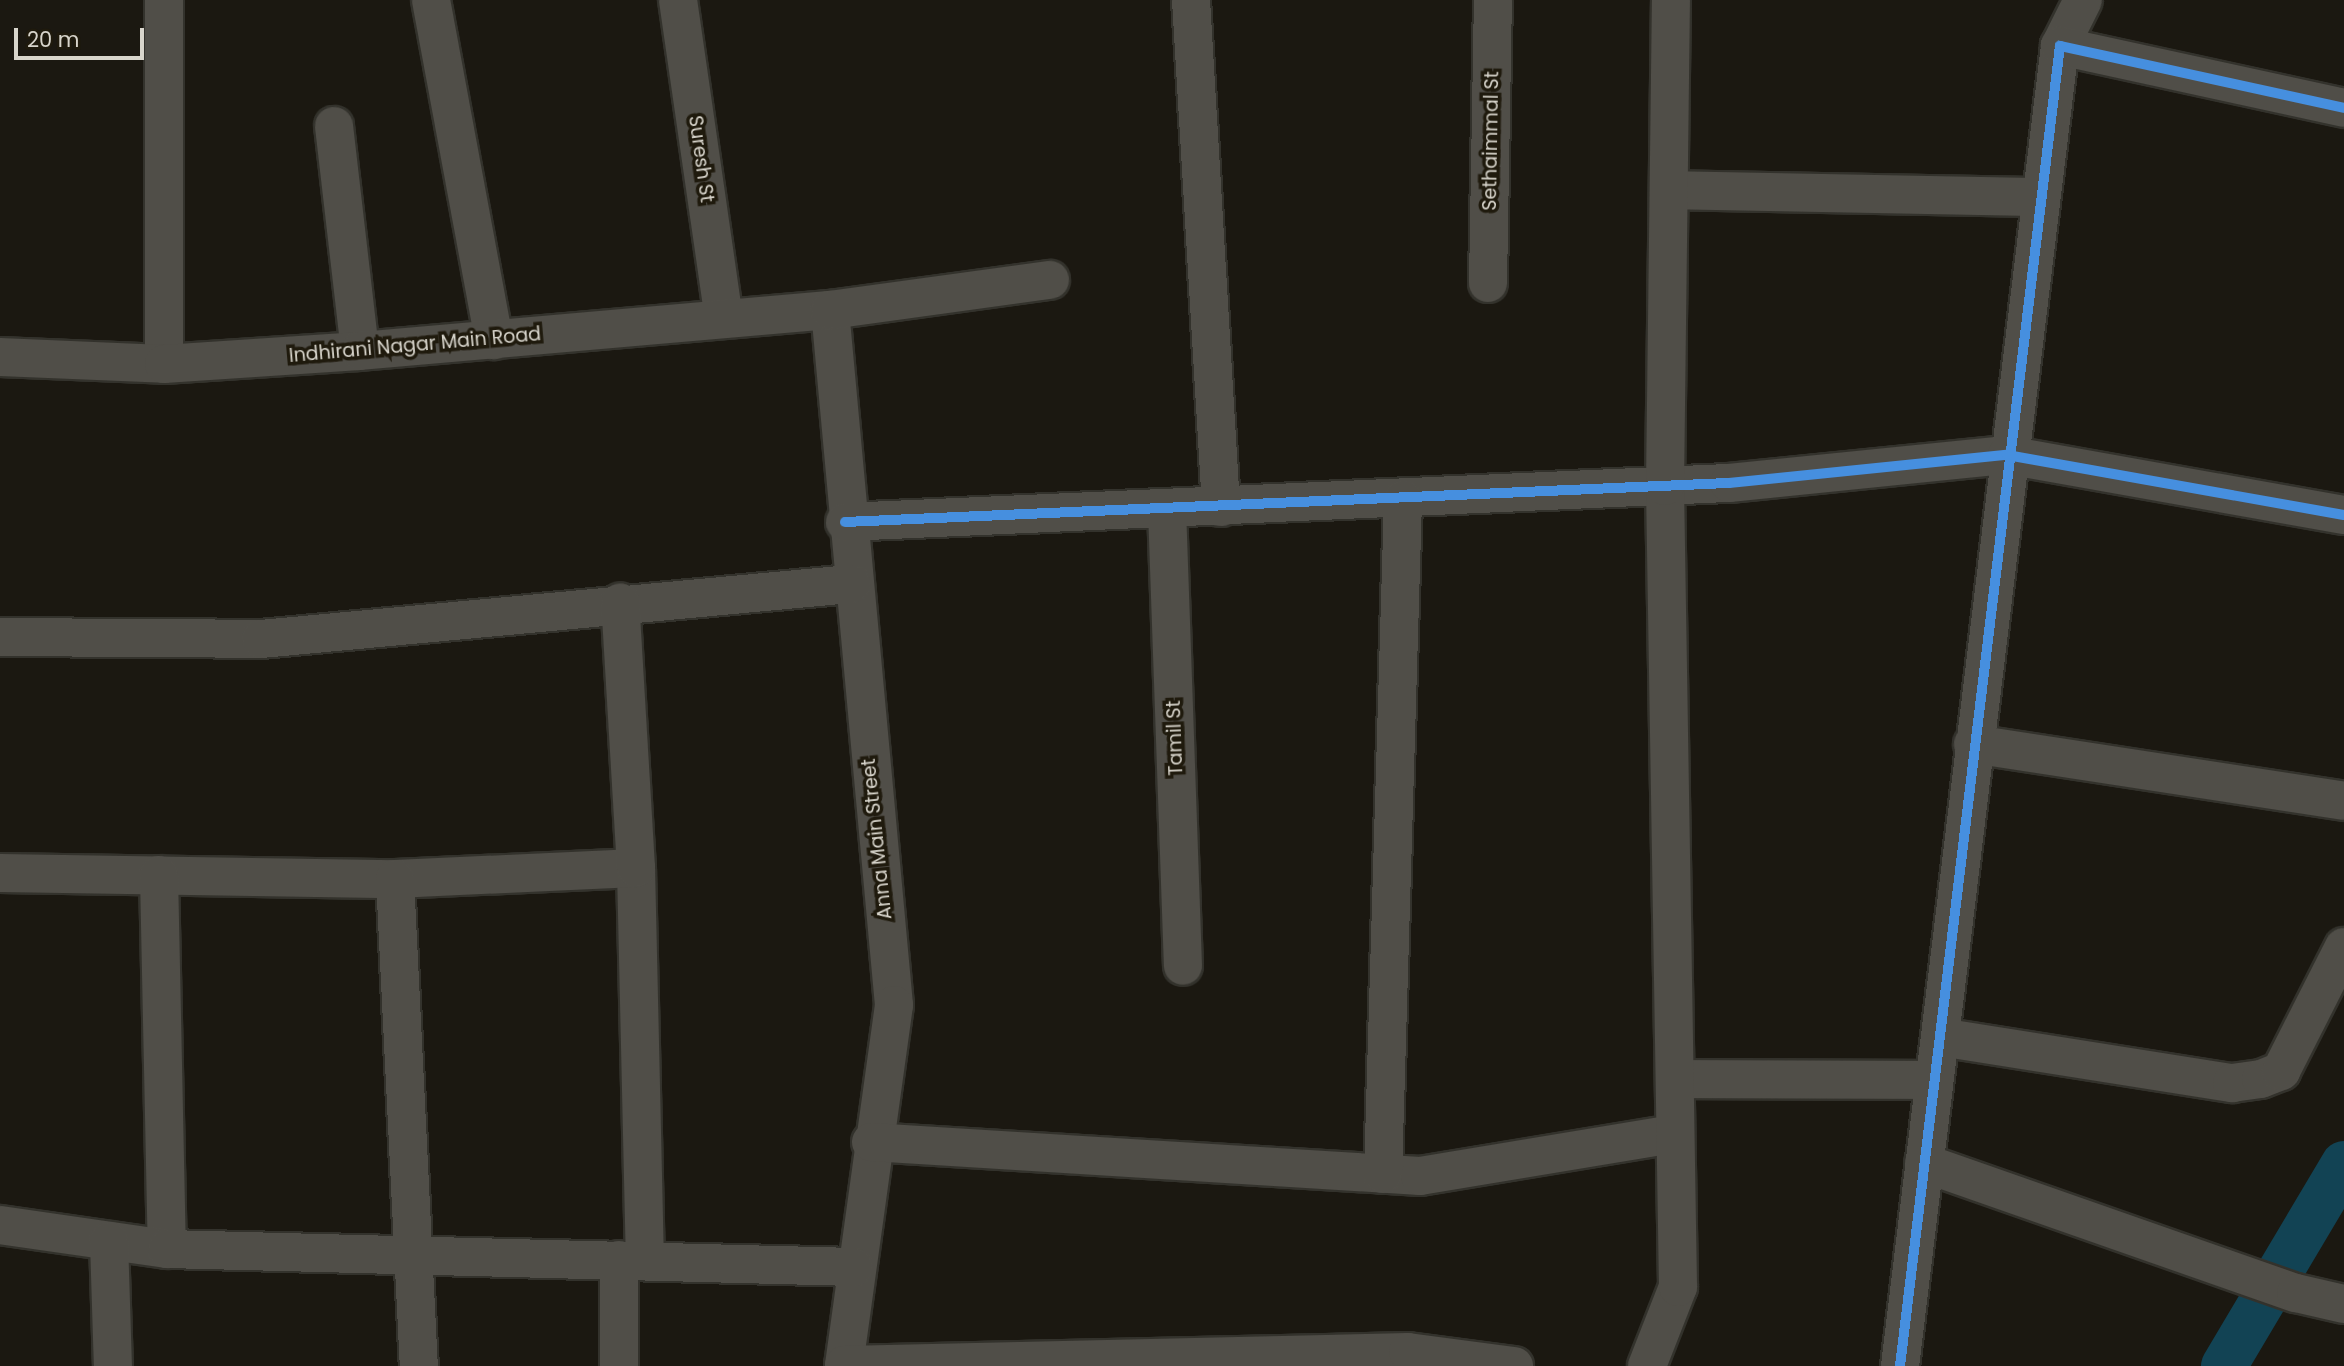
<!DOCTYPE html>
<style>
body{margin:0}
#map{position:relative;width:2344px;height:1366px;overflow:hidden;background:#1b1811;font-family:Poppins,sans-serif}
div>[style]{position:absolute}
[style*='--x']{left:calc(var(--x)*1px);top:calc(var(--y)*1px);width:calc(var(--w)*1px);rotate:calc(var(--a)*1deg)}
.canal>*{height:46px;margin:-23px;padding:0 23px;transform-origin:23px;border-radius:23px;background:#124354}
.roads{filter:drop-shadow(2px 0 #33322c) drop-shadow(-2px 0 #33322c) drop-shadow(0 2px #33322c) drop-shadow(0 -2px #33322c)}
.minor>*{height:38px;margin:-19px;padding:0 19px;transform-origin:19px;border-radius:19px;background:#504e48}
.cycleway>*{height:10px;margin:-5px;padding:0 5px;transform-origin:5px;border-radius:5px;background:#468fdf}
span{translate:-50% -50%;white-space:nowrap;text-align:center;line-height:1.15;-webkit-text-stroke:7px #1f1a0d;paint-order:stroke}
.street-label{font-size:19px;color:#d8d5cc}
.scale{position:absolute;left:14px;top:28px;width:130px;height:32px;box-sizing:border-box;border:4px solid #d8d5cc;border-top:0;padding-left:9px;font-size:21px;line-height:24px;white-space:nowrap;color:#d8d5cc;-webkit-text-stroke:5px #1f1a0d;paint-order:stroke}
</style>
<div id="map">
<div class="canal">
<div style="--x:2224;--y:1366;--w:235;--a:-59.3"></div>
</div>
<div class="roads">
<div class="minor">
<div style="--x:164;--y:0;--w:364;--a:90"></div>
<div style="--x:431;--y:0;--w:346;--a:79.5"></div>
<div style="--x:678;--y:0;--w:321;--a:81.8"></div>
<div style="--x:1191;--y:0;--w:508;--a:86.61"></div>
<div style="--x:2060;--y:46;--w:51;--a:-63.4"></div>
<div style="--x:334;--y:126;--w:226;--a:83.4"></div>
<div style="--x:1669;--y:190;--w:372;--a:1.1"></div>
<div style="--x:1488;--y:283;--w:283;--a:-89"></div>
<div style="--x:830;--y:310;--w:698;--a:84.74"></div>
<div style="--x:894;--y:1005;--w:364;--a:97.9"></div>
<div style="--x:0;--y:357;--w:164;--a:2.4"></div>
<div style="--x:164;--y:364;--w:196;--a:-3.8"></div>
<div style="--x:360;--y:351;--w:472;--a:-5"></div>
<div style="--x:830;--y:310;--w:222;--a:-7.8"></div>
<div style="--x:1167;--y:509;--w:457;--a:88"></div>
<div style="--x:845;--y:522;--w:885;--a:-2.53"></div>
<div style="--x:1729;--y:483;--w:279;--a:-5.8"></div>
<div style="--x:2007;--y:455;--w:342;--a:10.1"></div>
<div style="--x:0;--y:637;--w:261;--a:0.4"></div>
<div style="--x:261;--y:639;--w:593;--a:-5.33"></div>
<div style="--x:1973;--y:744;--w:375;--a:8.7"></div>
<div style="--x:636;--y:868;--w:393;--a:88.7"></div>
<div style="--x:0;--y:873;--w:395;--a:0.9"></div>
<div style="--x:395;--y:879;--w:241;--a:-2.6"></div>
<div style="--x:636;--y:868;--w:266;--a:-93.4"></div>
<div style="--x:159;--y:875;--w:374;--a:88.8"></div>
<div style="--x:395;--y:879;--w:488;--a:87.2"></div>
<div style="--x:1940;--y:1037;--w:296;--a:9"></div>
<div style="--x:2232;--y:1083;--w:29;--a:-8"></div>
<div style="--x:2261;--y:1079;--w:22;--a:-22"></div>
<div style="--x:2281;--y:1071;--w:139;--a:-63.1"></div>
<div style="--x:1675;--y:1079;--w:259;--a:0.2"></div>
<div style="--x:871;--y:1142;--w:550;--a:3.54"></div>
<div style="--x:1420;--y:1176;--w:258;--a:-9.4"></div>
<div style="--x:1924;--y:1163;--w:394;--a:19.3"></div>
<div style="--x:2296;--y:1293;--w:49;--a:12.9"></div>
<div style="--x:1383;--y:1174;--w:675;--a:-88.3"></div>
<div style="--x:0;--y:1225;--w:169;--a:8.2"></div>
<div style="--x:167;--y:1249;--w:687;--a:1.5"></div>
<div style="--x:109;--y:1241;--w:125;--a:88.2"></div>
<div style="--x:619;--y:1260;--w:106;--a:90"></div>
<div style="--x:844;--y:1365;--w:564;--a:-1.32"></div>
<div style="--x:1408;--y:1352;--w:107;--a:7.5"></div>
<div style="--x:1647;--y:1366;--w:85;--a:-68.6"></div>
<div style="--x:1678;--y:1287;--w:801;--a:-90.93"></div>
<div style="--x:1665;--y:486;--w:486;--a:-89.3"></div>
<div style="--x:1900;--y:1366;--w:1330;--a:-83.09"></div>
<div style="--x:2060;--y:46;--w:291;--a:12.3"></div>
</div>
</div>
<div class="cycleway">
<div style="--x:845;--y:522;--w:885;--a:-2.53"></div>
<div style="--x:1729;--y:483;--w:279;--a:-5.8"></div>
<div style="--x:2007;--y:455;--w:342;--a:10.1"></div>
<div style="--x:1900;--y:1366;--w:1330;--a:-83.09"></div>
<div style="--x:2060;--y:46;--w:291;--a:12.3"></div>
</div>
<div class="street-label">
<span style="left:1491px;top:141px;rotate:-89deg">Sethaimmal St</span>
<span style="left:701px;top:159px;rotate:82deg">Suresh St</span>
<span style="left:415px;top:345px;rotate:-5deg">Indhirani Nagar Main Road</span>
<span style="left:1175px;top:738px;rotate:-92deg">Tamil St</span>
<span style="left:877px;top:839px;rotate:-96deg">Anna Main Street</span>
</div>
<div class="scale">20 m</div>
</div>
